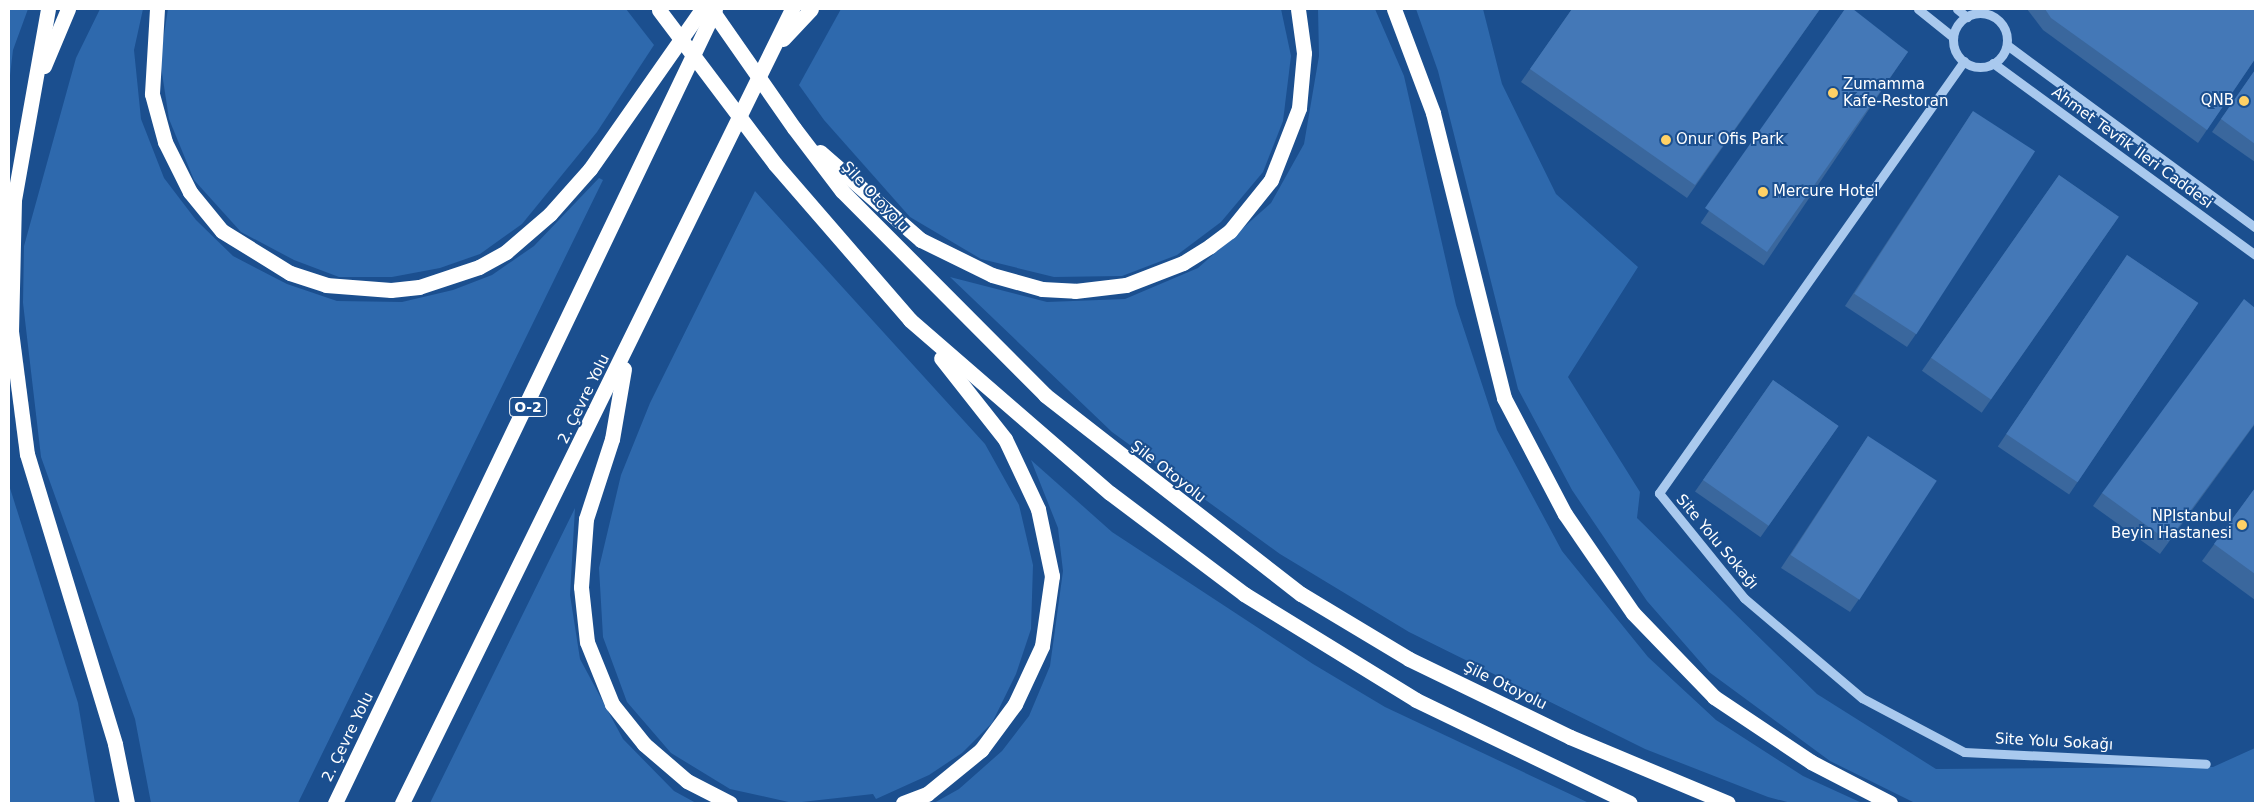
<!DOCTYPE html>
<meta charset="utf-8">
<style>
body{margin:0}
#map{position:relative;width:2264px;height:812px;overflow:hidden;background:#1b4f8f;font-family:"DejaVu Sans",sans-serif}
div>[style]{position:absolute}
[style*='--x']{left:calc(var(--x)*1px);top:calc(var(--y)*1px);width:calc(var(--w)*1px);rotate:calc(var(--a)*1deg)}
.green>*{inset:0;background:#2e69ad}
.minor>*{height:9px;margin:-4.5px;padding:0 4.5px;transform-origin:4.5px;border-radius:4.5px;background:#a9c9ee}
.minor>.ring{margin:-4.5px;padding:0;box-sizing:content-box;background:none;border:9px solid #a9c9ee;border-radius:50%}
.highway>*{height:15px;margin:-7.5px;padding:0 7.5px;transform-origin:7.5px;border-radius:7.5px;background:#fff}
.highway-bridge>*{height:15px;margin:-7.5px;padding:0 7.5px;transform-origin:7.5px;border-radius:7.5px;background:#fff}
.wall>*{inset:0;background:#3a679d;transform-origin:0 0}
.building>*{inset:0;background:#4478b7;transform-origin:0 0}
.dots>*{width:14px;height:14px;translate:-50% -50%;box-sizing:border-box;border:2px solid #1b4f8f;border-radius:50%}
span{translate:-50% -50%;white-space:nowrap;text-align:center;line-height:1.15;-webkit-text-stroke:4px #1b4f8f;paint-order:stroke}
.shield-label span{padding:1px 4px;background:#1b4f8f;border:1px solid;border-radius:4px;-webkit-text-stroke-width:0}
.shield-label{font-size:14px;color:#fff;font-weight:700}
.poi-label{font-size:15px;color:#fff}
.left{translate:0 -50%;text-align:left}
.right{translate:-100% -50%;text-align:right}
.street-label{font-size:15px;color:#fff}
.frame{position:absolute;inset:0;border:10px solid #fff;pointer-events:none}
</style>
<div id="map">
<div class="green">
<div style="clip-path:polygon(9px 9px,28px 9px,13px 50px,9px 84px)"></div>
<div style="clip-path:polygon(100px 9px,143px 9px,134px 50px,141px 119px,164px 178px,196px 220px,233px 256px,287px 284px,337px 301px,402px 302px,453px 290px,492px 275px,534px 246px,599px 178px,603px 180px,298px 803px,151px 803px,135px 719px,41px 457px,23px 303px,24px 246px,76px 58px)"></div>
<div style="clip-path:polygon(168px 9px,626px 9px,654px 45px,597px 132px,522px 224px,480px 254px,440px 268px,392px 277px,339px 277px,294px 260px,241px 232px,194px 180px,169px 119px,160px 60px)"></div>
<div style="clip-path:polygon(841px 9px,1281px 9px,1291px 56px,1283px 121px,1263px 172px,1221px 222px,1177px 255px,1122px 276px,1054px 277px,981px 259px,910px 217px,824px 120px,799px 85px)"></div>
<div style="clip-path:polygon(1318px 9px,1375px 9px,1404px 76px,1456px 305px,1497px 430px,1562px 551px,1648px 657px,1716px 720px,1803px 776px,1862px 803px,1791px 803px,1768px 797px,1645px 749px,1409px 632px,1280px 554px,1112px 432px,950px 277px,1047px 302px,1125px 299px,1198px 268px,1271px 203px,1304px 144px,1319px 56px)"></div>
<div style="clip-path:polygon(1416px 9px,1483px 9px,1502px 84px,1556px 194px,1638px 267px,1568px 377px,1640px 492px,1637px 518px,1817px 694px,1936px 769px,2213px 767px,2255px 748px,2255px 803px,1915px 803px,1830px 761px,1709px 672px,1647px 601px,1572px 490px,1518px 389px,1438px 71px)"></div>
<div style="clip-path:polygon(755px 191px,985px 444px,1019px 505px,1033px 565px,1031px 629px,1016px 674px,992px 723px,962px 753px,929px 775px,876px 799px,873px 794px,793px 803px,730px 789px,671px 753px,627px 702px,603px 637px,599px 568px,621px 475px,650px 403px)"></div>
<div style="clip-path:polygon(1031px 460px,1112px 532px,1313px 664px,1385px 707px,1589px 803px,934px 803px,959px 789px,1002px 751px,1029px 716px,1050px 666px,1063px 571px,1058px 528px)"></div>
<div style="clip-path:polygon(9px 485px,78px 703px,95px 803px,9px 803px)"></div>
<div style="clip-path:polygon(575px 508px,570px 595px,580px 659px,623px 739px,674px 791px,696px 803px,430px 803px)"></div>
</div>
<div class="minor">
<div style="--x:1918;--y:9;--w:45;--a:38.7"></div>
<div style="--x:1957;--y:9;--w:13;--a:39"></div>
<div class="ring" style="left:1953px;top:13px;width:45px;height:45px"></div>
<div style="--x:2007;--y:45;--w:308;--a:36.3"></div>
<div style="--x:1964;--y:61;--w:529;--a:125.22"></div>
<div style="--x:1659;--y:493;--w:135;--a:51"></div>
<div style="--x:1744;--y:598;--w:155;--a:40.3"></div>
<div style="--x:1862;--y:698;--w:115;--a:27.9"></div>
<div style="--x:1964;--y:752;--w:242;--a:2.8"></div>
<div style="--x:1993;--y:63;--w:325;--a:36.2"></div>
</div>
<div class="highway">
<div style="--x:48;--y:9;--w:194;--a:100.1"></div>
<div style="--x:14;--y:200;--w:131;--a:91.3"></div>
<div style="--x:11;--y:331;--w:124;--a:82.6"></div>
<div style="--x:27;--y:454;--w:303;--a:73.1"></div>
<div style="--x:115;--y:744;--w:60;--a:78.5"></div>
<div style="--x:157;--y:9;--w:85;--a:93.4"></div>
<div style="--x:152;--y:94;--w:50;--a:74.8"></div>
<div style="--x:165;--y:142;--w:56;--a:63.4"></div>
<div style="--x:190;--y:192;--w:50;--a:50.6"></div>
<div style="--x:222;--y:231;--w:80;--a:31.7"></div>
<div style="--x:290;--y:273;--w:38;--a:18"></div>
<div style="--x:326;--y:285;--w:65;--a:4.4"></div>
<div style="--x:391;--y:290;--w:28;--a:-6"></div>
<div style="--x:419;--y:287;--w:63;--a:-18.4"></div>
<div style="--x:479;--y:267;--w:31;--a:-29"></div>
<div style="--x:506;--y:252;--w:58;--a:-40.8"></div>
<div style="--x:550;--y:214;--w:60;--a:-48.4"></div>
<div style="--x:590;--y:169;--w:195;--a:-55"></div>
<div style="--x:1394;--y:9;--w:111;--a:69.4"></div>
<div style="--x:1433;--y:113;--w:294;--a:76"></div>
<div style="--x:1504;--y:398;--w:131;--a:62.3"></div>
<div style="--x:1565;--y:514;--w:120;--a:55.5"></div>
<div style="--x:1633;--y:613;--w:117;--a:46"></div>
<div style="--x:1714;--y:697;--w:117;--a:33.8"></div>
<div style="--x:1811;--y:762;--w:89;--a:27.4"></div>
<div style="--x:783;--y:39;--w:41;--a:-47"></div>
<div style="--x:44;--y:66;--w:62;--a:-67.2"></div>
<div style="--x:794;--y:128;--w:79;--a:52.7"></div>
<div style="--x:842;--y:191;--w:288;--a:45.1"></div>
<div style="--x:1045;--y:395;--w:324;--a:37.9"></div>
<div style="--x:1301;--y:594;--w:126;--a:31"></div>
<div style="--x:1409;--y:659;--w:179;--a:25.8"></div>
<div style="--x:1570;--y:737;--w:171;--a:22.7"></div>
<div style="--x:820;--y:152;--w:134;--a:41.1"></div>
<div style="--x:921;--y:240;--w:79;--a:26.2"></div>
<div style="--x:992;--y:275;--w:52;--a:15.6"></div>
<div style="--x:1042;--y:289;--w:33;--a:3"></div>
<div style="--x:1075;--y:291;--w:51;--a:-6.7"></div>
<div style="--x:1126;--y:285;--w:61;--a:-21.1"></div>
<div style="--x:1183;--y:263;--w:32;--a:-32"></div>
<div style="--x:1210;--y:246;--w:25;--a:-37"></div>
<div style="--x:1230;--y:231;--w:65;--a:-51.2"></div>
<div style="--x:1271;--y:180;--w:77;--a:-68.7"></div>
<div style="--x:1299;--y:108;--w:55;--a:-84.8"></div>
<div style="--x:1304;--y:53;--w:44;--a:-97.8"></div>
<div style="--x:775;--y:164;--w:206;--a:49.1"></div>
<div style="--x:910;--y:320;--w:264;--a:40.9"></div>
<div style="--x:1110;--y:493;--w:168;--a:37"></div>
<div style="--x:1244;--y:594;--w:202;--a:31.6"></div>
<div style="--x:1416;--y:700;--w:237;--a:25.7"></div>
<div style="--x:624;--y:369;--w:71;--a:99.7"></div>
<div style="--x:612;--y:439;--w:84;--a:108"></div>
<div style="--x:586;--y:519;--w:68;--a:94.2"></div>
<div style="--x:581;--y:587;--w:55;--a:83.8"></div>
<div style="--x:587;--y:642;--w:67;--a:68"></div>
<div style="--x:612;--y:704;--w:51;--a:51.3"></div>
<div style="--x:644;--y:744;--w:57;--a:40.7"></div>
<div style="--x:687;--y:781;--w:48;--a:27.1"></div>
<div style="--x:335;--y:803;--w:880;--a:-64.42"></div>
<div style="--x:402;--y:803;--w:885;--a:-63.84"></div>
<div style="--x:903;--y:803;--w:26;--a:-21"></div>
<div style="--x:927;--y:794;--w:70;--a:-39.2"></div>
<div style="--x:981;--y:750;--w:57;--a:-53.5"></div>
<div style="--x:1015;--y:704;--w:64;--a:-65"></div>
<div style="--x:1042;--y:646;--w:71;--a:-81.9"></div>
<div style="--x:1052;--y:576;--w:68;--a:-101.8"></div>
<div style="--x:1038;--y:509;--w:77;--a:-115.2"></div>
<div style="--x:1005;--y:439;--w:103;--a:-128.3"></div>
</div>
<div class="highway-bridge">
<div style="--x:711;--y:9;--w:145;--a:55.1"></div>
<div style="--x:659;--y:10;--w:193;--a:53"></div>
</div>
<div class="wall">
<div style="clip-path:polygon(1572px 9px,1820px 9px,1687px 198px,1521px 82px)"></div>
<div style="left:1845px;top:9px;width:76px;height:258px;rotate:34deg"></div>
<div style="clip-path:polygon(2027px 9px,2255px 9px,2255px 59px,2198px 143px,2043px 30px)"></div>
<div style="clip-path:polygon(2255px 70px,2255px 162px,2212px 132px)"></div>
<div style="clip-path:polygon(1973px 111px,1916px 334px,1907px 347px,1845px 306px)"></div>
<div style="left:2059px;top:175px;width:73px;height:239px;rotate:35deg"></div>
<div style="left:2127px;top:255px;width:86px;height:231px;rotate:34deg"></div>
<div style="left:1773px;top:380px;width:80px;height:136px;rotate:35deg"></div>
<div style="clip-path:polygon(2255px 424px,2160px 554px,2093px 506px,2102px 493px)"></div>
<div style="clip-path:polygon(1868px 436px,1859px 599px,1850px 612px,1781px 568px)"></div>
<div style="clip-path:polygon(2255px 488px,2255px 600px,2202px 561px)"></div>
</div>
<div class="building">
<div style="clip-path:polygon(1572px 9px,1820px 9px,1695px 185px,1530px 69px)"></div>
<div style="clip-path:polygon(1845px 9px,1853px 9px,1908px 52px,1767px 252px,1705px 208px)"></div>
<div style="clip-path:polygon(2045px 9px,2255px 9px,2255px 59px,2207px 130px,2051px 18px)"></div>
<div style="clip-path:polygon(2255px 70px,2255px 144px,2221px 119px)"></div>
<div style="left:1973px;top:111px;width:74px;height:218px;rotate:33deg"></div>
<div style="left:2059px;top:175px;width:73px;height:223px;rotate:35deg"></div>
<div style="left:2127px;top:255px;width:86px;height:216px;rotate:34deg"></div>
<div style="clip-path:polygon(2244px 299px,2255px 308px,2255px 423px,2168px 541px,2102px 493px)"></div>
<div style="left:1773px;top:380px;width:80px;height:122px;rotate:35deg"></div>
<div style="left:1868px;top:436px;width:82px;height:142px;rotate:33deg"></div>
<div style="clip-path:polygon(2255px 488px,2255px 574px,2214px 544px)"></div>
</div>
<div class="dots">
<div style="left:1833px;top:93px;background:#ffd166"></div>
<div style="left:2244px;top:101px;background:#ffd166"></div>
<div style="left:1666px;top:140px;background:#ffd166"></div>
<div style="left:1763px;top:192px;background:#ffd166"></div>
<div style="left:2242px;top:525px;background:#ffd166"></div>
</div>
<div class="shield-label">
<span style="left:528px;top:407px">O-2</span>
</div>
<div class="poi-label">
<span class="left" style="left:1843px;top:93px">Zumamma<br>Kafe-Restoran</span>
<span class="right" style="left:2234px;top:101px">QNB</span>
<span class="left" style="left:1676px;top:140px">Onur Ofis Park</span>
<span class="left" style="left:1773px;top:192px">Mercure Hotel</span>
<span class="right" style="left:2232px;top:525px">NPIstanbul<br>Beyin Hastanesi</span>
</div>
<div class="street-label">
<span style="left:2132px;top:148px;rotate:36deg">Ahmet Tevfik İleri Caddesi</span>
<span style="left:875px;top:197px;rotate:47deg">Şile Otoyolu</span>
<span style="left:584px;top:399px;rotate:-64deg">2. Çevre Yolu</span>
<span style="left:1168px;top:472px;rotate:38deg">Şile Otoyolu</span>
<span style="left:1717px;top:542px;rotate:50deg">Site Yolu Sokağı</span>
<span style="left:1505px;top:686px;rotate:26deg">Şile Otoyolu</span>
<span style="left:348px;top:737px;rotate:-64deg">2. Çevre Yolu</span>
<span style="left:2054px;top:742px;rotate:3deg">Site Yolu Sokağı</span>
</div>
<div class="frame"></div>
</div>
